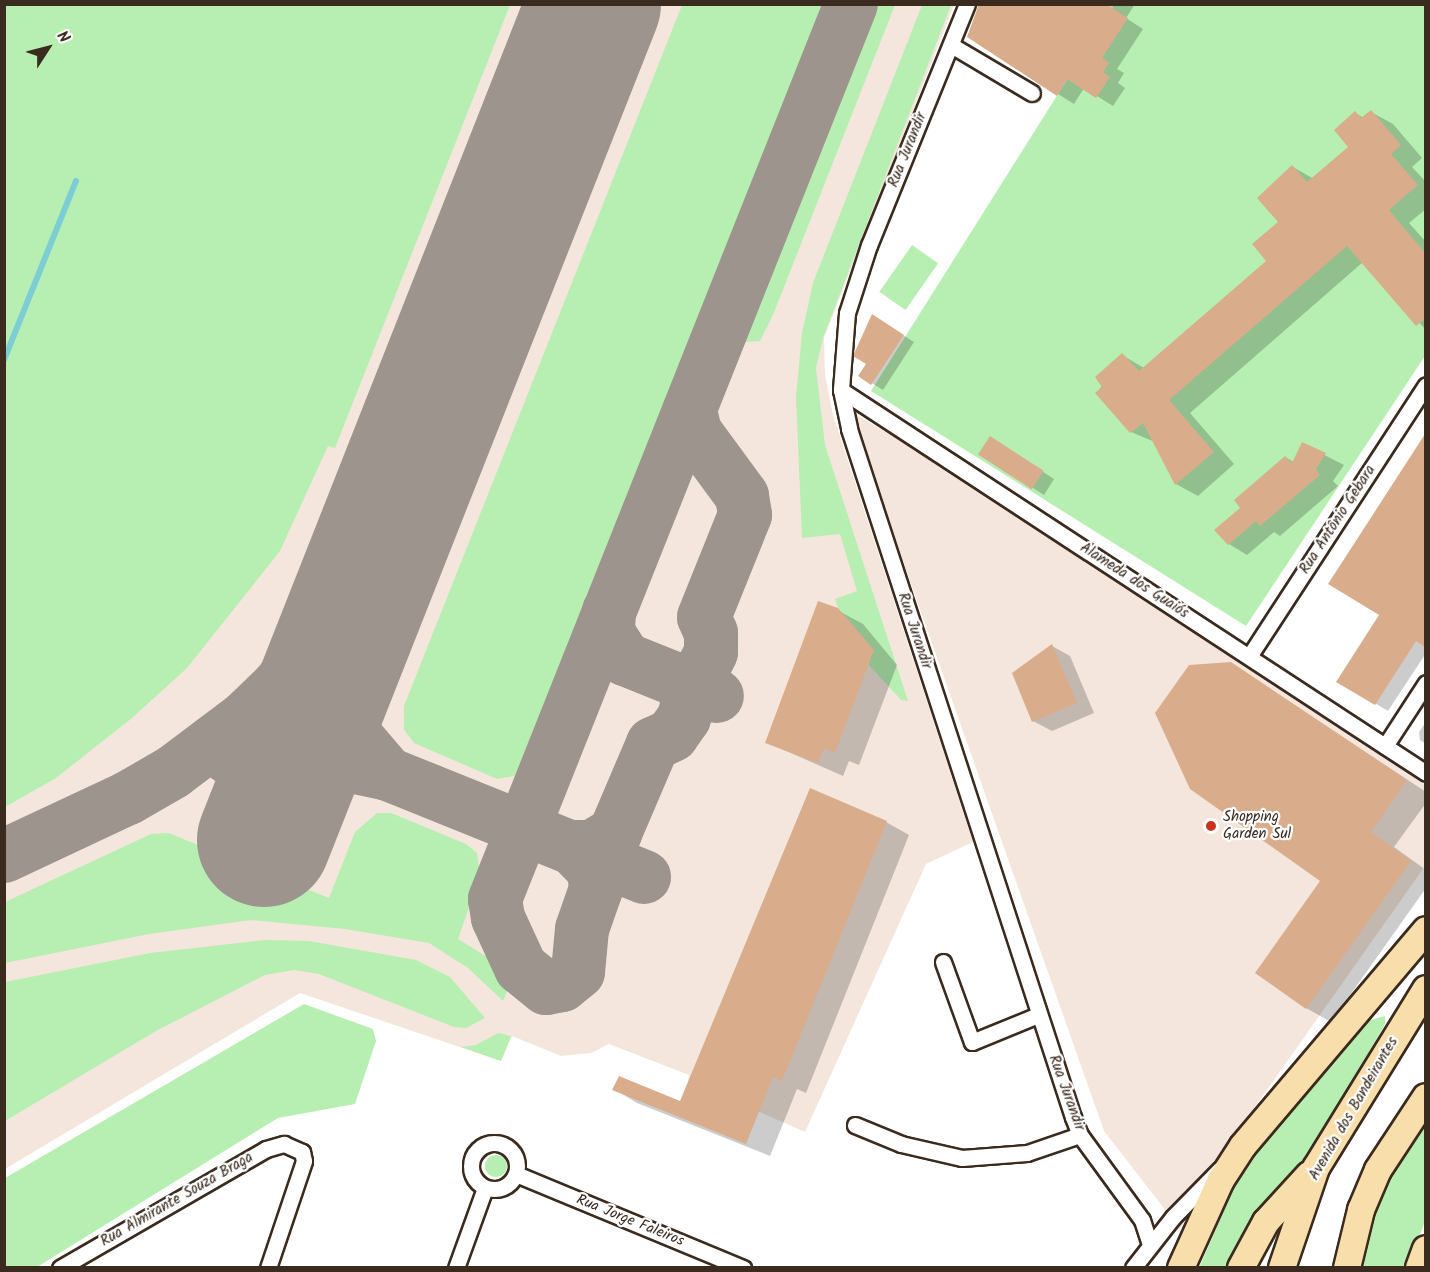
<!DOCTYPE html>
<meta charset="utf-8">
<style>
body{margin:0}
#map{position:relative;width:1430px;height:1272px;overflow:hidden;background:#fff;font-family:Kalam,sans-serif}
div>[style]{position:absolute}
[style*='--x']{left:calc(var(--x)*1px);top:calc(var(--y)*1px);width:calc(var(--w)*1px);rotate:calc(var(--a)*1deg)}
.built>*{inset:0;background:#f4e6dc}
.green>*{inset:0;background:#b7efb2;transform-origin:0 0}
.round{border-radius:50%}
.shadow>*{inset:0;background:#0003}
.stream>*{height:6px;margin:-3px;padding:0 3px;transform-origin:3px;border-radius:3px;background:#7dced4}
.taxiway>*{height:54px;margin:-27px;padding:0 27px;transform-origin:27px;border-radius:27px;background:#9d948e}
.runway>*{height:134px;margin:-67px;padding:0 67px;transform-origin:67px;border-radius:67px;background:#9d948e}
.building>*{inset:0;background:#d9ad8b;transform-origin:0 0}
.roads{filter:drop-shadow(2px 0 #3b2a1e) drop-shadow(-2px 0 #3b2a1e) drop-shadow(0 2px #3b2a1e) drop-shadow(0 -2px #3b2a1e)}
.minor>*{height:15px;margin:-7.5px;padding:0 7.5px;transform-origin:7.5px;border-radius:7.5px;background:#fff}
.minor>.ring{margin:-7.5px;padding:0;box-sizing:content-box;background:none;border:15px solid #fff;border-radius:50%}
.trunk>*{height:26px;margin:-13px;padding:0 13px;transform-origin:13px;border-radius:13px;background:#f8deab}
.dots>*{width:16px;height:16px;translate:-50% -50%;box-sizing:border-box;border:3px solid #fff;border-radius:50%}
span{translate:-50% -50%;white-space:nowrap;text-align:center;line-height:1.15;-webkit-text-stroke:4.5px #fff;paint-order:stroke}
.street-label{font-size:15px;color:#3b2a1e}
.poi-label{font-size:15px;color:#3b2a1e}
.left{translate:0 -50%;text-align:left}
.frame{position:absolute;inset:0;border:6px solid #3b2a1e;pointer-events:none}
.north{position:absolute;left:18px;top:18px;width:60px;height:60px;-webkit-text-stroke:4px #fff;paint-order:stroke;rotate:54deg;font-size:16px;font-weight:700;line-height:24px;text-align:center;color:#3b2a1e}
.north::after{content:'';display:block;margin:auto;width:21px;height:27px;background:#3b2a1e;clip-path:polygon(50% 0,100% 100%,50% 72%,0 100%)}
</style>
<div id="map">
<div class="built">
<div style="clip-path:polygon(4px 5px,954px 5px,824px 338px,825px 374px,833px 415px,973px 842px,926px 864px,805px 1132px,688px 1080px,689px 1075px,609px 1044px,591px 1053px,561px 1056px,512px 1036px,501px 1061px,300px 993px,5px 1169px)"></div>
<div style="clip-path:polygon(850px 411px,1045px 526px,1232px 648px,1425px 785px,1425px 866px,1238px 1131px,1180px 1229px,1104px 1131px)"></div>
</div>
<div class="green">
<div style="clip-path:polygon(5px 4px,510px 5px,335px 448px,328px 446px,280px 551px,187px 668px,132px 718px,56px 778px,5px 807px)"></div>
<div style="clip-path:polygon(682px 5px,830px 5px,529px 762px,514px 776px,497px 779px,414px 743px,404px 730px,404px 706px)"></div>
<div style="clip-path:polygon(866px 5px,895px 5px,773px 315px,760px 341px,746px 342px,740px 331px,744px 313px)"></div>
<div style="clip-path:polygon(922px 5px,951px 5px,823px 338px,816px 368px,825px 445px,908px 701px,901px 700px,868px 664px,838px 608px,835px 599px,857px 591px,840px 534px,802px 538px,796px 397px,802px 333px,813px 283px)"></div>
<div style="clip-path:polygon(1114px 5px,1425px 5px,1425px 356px,1246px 626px,871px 391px)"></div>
<div style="left:912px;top:245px;width:32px;height:57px;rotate:35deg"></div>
<div style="clip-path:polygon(377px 813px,391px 813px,466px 844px,477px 853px,480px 875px,458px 939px,495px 962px,510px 984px,503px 1001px,468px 968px,429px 943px,345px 929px,251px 920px,149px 934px,5px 963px,5px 902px,151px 834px,169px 833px,229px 858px,223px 881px,272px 900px,279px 878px,329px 898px,355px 832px)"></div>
<div style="clip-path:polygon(265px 940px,309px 941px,416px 960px,450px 977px,485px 1018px,466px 1028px,454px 1027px,319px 974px,294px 970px,265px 975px,156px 1031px,5px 1121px,5px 982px,150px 953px)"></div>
<div style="clip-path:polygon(304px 1004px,373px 1029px,376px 1041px,355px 1104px,278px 1118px,37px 1267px,5px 1267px,5px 1178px)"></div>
<div style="clip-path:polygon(1385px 1016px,1385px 1024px,1308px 1160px,1256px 1215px,1228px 1267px,1199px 1268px,1233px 1190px,1268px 1137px,1370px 1020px)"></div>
<div style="clip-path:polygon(498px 1033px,511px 1036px,501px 1061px,461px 1047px,476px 1045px)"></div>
<div style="clip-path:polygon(1425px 1121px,1425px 1221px,1408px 1267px,1360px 1268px,1374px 1214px,1390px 1176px)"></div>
<div class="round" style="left:485px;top:1155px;width:22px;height:22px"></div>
</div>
<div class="shadow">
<div style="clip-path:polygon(1012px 4px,1135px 4px,1126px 18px,1143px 29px,1117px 69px,1124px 73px,1118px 83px,1125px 88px,1113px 106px,1084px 88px,1074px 104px,1058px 94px)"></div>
<div style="clip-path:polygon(1371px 112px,1393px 124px,1422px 158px,1412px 167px,1426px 182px,1426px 209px,1409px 223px,1426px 242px,1426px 330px,1363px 262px,1190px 413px,1234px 464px,1198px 496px,1176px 484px,1155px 442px,1131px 432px,1097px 393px,1122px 355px,1144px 368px,1268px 261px,1293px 167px,1314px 179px,1350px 148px,1355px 113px,1364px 118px)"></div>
<div style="clip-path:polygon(873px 316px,914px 342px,883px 390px,860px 376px,868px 364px,855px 356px)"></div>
<div style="clip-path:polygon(1426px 437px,1426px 653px,1388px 711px,1338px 681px,1381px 615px,1330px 584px)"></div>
<div style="clip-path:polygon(1303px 444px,1344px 465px,1333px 481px,1338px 486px,1280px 536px,1274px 532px,1247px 555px,1229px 544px,1242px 508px,1285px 457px,1294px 462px)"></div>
<div style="clip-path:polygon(1002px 445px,1054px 479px,1044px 495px,1033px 488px)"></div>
<div style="clip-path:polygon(837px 610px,863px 624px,897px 665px,859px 765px,849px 761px,843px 776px,766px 742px)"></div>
<div style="clip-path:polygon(1052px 646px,1070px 656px,1094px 713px,1052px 731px,1033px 721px)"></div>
<div style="clip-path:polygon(1231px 663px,1426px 792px,1426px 803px,1394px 847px,1426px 870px,1426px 888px,1331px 1022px,1306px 1008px,1322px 881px)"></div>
<div style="clip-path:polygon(1426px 722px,1426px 744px,1420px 740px,1419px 732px)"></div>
<div style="clip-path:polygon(886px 822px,909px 835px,806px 1093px,797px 1089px,770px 1156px,637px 1103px,614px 1089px,681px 1103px)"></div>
</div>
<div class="stream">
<div style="--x:4;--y:360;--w:193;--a:-68.1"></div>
</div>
<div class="taxiway">
<div style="--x:609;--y:611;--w:22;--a:93"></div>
<div style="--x:608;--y:633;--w:31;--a:57"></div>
<div style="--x:625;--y:659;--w:99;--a:21.9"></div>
<div style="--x:228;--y:757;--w:96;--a:-26.6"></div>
<div style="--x:295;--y:762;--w:38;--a:0"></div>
<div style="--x:333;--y:762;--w:56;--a:12.3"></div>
<div style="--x:388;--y:774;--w:65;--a:-130.6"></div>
<div style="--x:346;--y:725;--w:23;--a:-108"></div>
<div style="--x:339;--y:703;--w:59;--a:-87.1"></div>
<div style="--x:388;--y:774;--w:276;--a:21.9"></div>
<div style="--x:572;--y:847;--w:32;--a:46"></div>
<div style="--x:594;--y:870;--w:19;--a:84"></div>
<div style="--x:596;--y:889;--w:42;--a:109.3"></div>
<div style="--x:582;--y:929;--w:43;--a:95.3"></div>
<div style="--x:578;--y:972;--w:21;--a:141"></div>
<div style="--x:562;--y:985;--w:16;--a:169"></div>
<div style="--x:546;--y:988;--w:32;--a:-141"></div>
<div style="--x:521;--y:968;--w:55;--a:-114.7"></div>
<div style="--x:498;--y:918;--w:19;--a:-99"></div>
<div style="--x:495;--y:899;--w:963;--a:-68.31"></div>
<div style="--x:572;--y:847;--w:20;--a:0"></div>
<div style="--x:592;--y:847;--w:27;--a:-31"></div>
<div style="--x:615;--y:833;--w:97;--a:-66.9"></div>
<div style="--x:653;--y:744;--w:21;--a:-25"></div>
<div style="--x:672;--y:735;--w:21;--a:-55"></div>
<div style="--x:684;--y:718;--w:17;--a:-77"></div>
<div style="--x:688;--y:701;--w:18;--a:-103"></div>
<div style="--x:684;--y:683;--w:22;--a:-36"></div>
<div style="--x:702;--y:670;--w:20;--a:-63"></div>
<div style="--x:711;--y:652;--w:19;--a:-90"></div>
<div style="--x:711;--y:633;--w:17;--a:-114"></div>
<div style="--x:704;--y:617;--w:110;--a:-68.1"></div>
<div style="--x:745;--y:515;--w:19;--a:-99"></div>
<div style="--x:742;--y:496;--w:79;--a:-126.3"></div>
<div style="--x:695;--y:432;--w:23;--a:-103"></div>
<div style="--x:4;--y:856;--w:137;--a:-25.1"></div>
<div style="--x:128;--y:798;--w:52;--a:-30"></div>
<div style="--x:173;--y:772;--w:91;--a:-37"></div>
<div style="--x:246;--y:717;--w:45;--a:-44.1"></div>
<div style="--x:278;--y:686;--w:119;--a:-51.5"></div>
<div style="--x:352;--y:593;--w:157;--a:-65.1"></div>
</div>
<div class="runway">
<div style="--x:264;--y:840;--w:899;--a:-68.46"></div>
</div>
<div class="building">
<div style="clip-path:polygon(979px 4px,1106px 4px,1128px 18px,1102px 58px,1109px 63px,1103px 72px,1110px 77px,1096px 98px,1067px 79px,1057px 96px,967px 37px)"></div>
<div style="clip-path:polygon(1371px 110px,1401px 145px,1391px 154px,1418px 185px,1389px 210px,1425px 253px,1425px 319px,1416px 326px,1347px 246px,1169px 400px,1214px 452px,1175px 485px,1143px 423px,1130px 433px,1095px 393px,1102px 387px,1095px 377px,1122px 353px,1139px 371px,1266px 261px,1252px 244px,1278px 222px,1257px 198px,1292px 165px,1307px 182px,1348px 147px,1334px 130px,1355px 111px,1361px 118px)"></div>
<div style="clip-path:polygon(872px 314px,904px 335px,871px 385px,858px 376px,866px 364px,853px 356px)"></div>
<div style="clip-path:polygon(1425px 434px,1425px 647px,1416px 641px,1375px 705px,1336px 682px,1379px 615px,1328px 584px)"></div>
<div style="left:990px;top:436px;width:64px;height:22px;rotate:33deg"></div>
<div style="clip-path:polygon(1302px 442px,1326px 453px,1316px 469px,1320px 475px,1260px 526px,1256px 521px,1228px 545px,1214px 530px,1240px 508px,1234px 500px,1285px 456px,1292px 463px)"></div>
<div style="clip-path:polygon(818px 601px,838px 608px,874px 650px,835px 753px,824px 748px,818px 763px,765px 743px)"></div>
<div style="clip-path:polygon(1052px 644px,1077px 703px,1032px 722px,1012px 673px)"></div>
<div style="clip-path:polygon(1231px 662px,1407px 780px,1371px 832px,1411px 861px,1306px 1009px,1255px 973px,1320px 881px,1190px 789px,1155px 713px,1189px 665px)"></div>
<div style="clip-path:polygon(810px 788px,887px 821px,782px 1081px,773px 1077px,746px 1144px,612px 1090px,619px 1076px,680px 1101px)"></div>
</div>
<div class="roads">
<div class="minor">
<div style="--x:967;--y:4;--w:260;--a:112.1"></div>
<div style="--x:869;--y:245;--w:71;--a:107.9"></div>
<div style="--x:847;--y:313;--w:77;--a:94.5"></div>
<div style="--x:841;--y:390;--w:40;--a:78"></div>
<div style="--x:849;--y:429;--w:724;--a:71.97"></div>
<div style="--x:1073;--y:1117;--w:19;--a:69"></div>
<div style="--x:1080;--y:1135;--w:105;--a:53.9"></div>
<div style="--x:1142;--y:1220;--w:25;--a:72"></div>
<div style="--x:951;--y:45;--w:94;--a:30.7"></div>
<div style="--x:841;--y:390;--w:699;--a:33.21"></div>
<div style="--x:1250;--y:655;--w:322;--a:-56.9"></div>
<div style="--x:1385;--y:746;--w:75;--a:-56.9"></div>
<div style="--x:943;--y:962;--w:85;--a:70.1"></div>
<div style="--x:972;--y:1042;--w:71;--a:-22.2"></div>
<div style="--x:855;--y:1125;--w:50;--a:22.4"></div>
<div style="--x:901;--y:1144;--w:63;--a:12.9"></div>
<div style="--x:962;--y:1158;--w:65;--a:-4.4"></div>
<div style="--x:1027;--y:1153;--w:56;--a:-18.8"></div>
<div class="ring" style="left:471px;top:1143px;width:31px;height:31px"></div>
<div style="--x:516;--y:1174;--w:246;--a:22.5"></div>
<div style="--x:60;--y:1268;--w:238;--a:-30"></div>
<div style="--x:266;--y:1149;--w:19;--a:-16"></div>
<div style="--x:284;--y:1144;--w:20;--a:24"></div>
<div style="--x:302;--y:1152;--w:9;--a:77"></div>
<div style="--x:304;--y:1161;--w:113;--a:108.6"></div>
<div style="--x:456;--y:1268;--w:85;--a:-70.1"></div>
<div style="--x:1133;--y:1268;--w:65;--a:-51.9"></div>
<div style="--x:1173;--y:1217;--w:67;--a:-45.6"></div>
</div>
<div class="trunk">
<div style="--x:1181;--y:1268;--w:97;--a:-65.6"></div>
<div style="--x:1221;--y:1180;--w:40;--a:-57.1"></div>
<div style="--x:1243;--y:1146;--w:283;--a:-49.7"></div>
<div style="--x:1241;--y:1268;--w:52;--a:-61.5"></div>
<div style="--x:1266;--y:1222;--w:64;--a:-47.5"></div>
<div style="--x:1282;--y:1268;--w:106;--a:-71.2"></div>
<div style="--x:1316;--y:1168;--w:210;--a:-58.4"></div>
<div style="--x:1347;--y:1268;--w:60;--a:-76.4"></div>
<div style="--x:1361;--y:1210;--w:43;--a:-67"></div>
<div style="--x:1378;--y:1170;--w:87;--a:-56.7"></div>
<div style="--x:1419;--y:1268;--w:20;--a:-70"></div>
</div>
</div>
<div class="dots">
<div style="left:1211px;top:826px;background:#c8321e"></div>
</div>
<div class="street-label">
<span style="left:908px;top:150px;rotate:-68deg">Rua Jurandir</span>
<span style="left:1338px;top:520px;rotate:-57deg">Rua Antônio Gebara</span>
<span style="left:1134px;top:581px;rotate:33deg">Alameda dos Guaiós</span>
<span style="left:914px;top:631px;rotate:72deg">Rua Jurandir</span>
<span style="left:1066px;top:1093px;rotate:70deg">Rua Jurandir</span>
<span style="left:1354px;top:1109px;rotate:-60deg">Avenida dos Bandeirantes</span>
<span style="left:177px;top:1200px;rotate:-30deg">Rua Almirante Souza Braga</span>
<span style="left:630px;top:1221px;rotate:22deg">Rua Jorge Faleiros</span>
</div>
<div class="poi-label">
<span class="left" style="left:1223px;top:826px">Shopping<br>Garden Sul</span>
</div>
<div class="frame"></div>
<div class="north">N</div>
</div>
